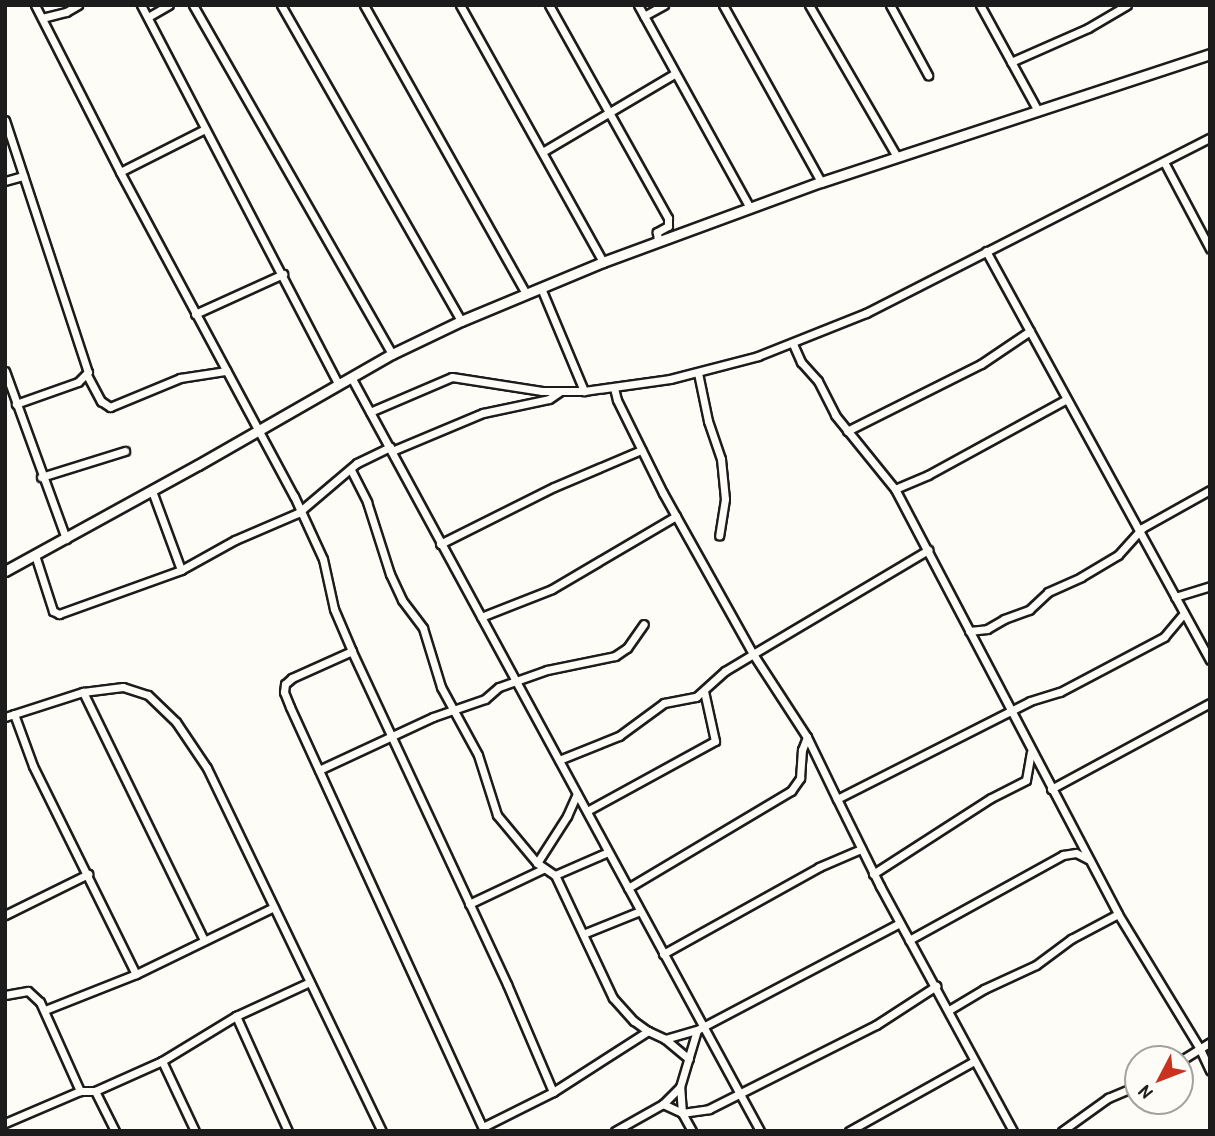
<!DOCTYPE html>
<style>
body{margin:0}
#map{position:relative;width:1215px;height:1136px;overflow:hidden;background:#fdfcf7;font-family:"Patrick Hand",sans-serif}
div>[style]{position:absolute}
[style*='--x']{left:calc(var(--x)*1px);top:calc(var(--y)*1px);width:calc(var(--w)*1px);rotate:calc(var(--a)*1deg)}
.roads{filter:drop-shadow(2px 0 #1c1c1c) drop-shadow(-2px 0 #1c1c1c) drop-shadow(0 2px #1c1c1c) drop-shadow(0 -2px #1c1c1c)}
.minor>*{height:7px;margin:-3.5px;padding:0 3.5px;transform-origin:3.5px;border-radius:3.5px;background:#fdfcf7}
.tertiary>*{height:9px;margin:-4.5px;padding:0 4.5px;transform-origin:4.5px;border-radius:4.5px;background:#fdfcf7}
span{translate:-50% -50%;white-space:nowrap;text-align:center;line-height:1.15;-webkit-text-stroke:7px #fdfcf7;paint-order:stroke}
.frame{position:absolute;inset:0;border:7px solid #1c1c1c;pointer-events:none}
.north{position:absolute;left:1124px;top:1045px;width:70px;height:70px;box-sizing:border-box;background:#fdfcf7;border:2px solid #a3a29f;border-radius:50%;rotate:228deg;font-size:19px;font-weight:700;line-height:28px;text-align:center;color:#1c1c1c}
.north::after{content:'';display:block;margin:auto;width:24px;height:32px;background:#c8321e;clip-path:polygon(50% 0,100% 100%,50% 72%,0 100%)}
</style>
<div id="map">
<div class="roads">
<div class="minor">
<div style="--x:35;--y:5;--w:187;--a:63"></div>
<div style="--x:120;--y:172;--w:368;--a:61.8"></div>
<div style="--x:294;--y:496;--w:69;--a:65.3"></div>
<div style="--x:323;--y:559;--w:51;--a:77.6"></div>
<div style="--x:334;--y:609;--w:46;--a:66.8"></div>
<div style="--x:141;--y:5;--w:427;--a:62.5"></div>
<div style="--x:193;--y:5;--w:402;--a:60.3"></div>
<div style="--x:281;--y:5;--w:364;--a:60.3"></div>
<div style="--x:364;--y:5;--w:331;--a:60.7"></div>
<div style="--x:460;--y:5;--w:294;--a:60.9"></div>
<div style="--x:549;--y:5;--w:244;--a:60.8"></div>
<div style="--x:668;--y:218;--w:8;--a:90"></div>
<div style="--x:668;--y:226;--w:13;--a:151"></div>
<div style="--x:657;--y:232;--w:10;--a:84"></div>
<div style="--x:638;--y:5;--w:232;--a:61.1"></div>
<div style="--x:723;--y:5;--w:202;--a:61"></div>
<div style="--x:809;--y:5;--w:176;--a:59.9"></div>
<div style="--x:890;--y:5;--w:80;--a:61.5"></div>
<div style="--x:980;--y:5;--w:121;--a:61.3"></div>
<div style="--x:644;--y:16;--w:23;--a:-29"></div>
<div style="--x:148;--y:17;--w:24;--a:-30"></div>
<div style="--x:42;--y:18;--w:25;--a:-14"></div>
<div style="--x:66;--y:12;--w:14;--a:-30"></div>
<div style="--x:1011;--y:62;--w:84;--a:-23.8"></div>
<div style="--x:1088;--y:28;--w:45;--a:-30.5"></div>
<div style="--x:5;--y:120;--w:265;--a:71.8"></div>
<div style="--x:88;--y:372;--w:14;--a:135"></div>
<div style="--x:78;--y:382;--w:66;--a:160.5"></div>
<div style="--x:544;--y:151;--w:151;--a:-30.6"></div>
<div style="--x:1164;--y:162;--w:98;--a:62.1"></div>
<div style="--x:120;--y:172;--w:95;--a:-26.8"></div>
<div style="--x:5;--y:181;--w:19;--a:-16"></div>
<div style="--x:986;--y:251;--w:466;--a:61.3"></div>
<div style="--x:541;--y:288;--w:112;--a:67.3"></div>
<div style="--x:195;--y:314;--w:97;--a:-24.4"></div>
<div style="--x:793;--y:344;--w:20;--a:66"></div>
<div style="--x:801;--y:362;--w:25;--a:48"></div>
<div style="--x:818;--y:381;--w:38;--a:63"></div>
<div style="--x:835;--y:415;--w:95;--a:51"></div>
<div style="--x:895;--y:489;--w:480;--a:62.3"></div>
<div style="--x:1118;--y:914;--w:156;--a:58.7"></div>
<div style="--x:1199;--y:1047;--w:26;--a:65"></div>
<div style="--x:5;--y:371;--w:179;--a:70"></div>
<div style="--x:698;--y:373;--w:49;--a:78.2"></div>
<div style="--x:708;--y:421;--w:40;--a:71.1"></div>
<div style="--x:721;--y:459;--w:40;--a:84.3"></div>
<div style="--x:725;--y:499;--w:37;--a:99"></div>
<div style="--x:87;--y:375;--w:30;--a:62"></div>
<div style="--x:101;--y:401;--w:11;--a:34"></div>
<div style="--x:110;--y:407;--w:76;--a:-22.5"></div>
<div style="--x:180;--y:378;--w:47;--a:-8.7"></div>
<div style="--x:351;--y:377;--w:858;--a:61.52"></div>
<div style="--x:614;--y:388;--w:12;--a:76"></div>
<div style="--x:617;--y:400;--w:104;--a:63.7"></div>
<div style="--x:663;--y:493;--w:184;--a:60.8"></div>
<div style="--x:753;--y:654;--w:99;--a:57"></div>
<div style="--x:807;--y:737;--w:69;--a:64.2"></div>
<div style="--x:370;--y:412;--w:89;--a:-23.1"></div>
<div style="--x:452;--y:377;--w:91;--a:8.8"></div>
<div style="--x:542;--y:391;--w:42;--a:0"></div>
<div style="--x:584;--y:391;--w:87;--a:-7.9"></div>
<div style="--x:670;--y:379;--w:91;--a:-14.6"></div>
<div style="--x:758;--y:356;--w:116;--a:-21.7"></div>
<div style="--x:866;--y:313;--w:386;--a:-27"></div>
<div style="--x:847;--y:431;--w:150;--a:-26.6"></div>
<div style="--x:981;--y:364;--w:59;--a:-34"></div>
<div style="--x:392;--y:451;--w:99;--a:-22.7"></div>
<div style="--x:483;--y:413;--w:67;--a:-12"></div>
<div style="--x:549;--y:399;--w:14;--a:-34"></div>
<div style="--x:351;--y:470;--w:36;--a:63"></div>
<div style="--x:367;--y:502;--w:76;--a:72.3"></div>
<div style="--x:390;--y:574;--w:29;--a:65"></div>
<div style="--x:402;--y:600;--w:35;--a:53"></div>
<div style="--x:423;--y:628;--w:62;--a:73"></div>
<div style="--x:441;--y:687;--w:77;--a:61.4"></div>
<div style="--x:478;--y:755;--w:63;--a:72.4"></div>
<div style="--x:497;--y:815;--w:62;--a:50.2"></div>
<div style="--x:537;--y:863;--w:22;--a:34"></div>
<div style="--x:41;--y:477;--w:88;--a:-17.2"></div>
<div style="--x:895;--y:489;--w:36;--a:-23"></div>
<div style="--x:928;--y:475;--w:158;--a:-28.7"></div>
<div style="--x:152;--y:491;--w:84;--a:69.8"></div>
<div style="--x:440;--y:544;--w:127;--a:-26.6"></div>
<div style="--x:554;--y:487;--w:95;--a:-23"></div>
<div style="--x:35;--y:555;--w:59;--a:72.2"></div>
<div style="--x:53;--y:611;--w:7;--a:27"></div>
<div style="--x:59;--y:614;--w:130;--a:-19.8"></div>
<div style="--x:181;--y:570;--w:62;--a:-29.1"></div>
<div style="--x:235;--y:540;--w:69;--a:-23.2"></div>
<div style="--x:298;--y:513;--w:77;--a:-40.3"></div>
<div style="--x:357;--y:463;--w:37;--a:-26"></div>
<div style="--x:1175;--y:597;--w:37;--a:-17"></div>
<div style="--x:481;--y:617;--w:76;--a:-21.5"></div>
<div style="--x:552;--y:589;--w:144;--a:-30.5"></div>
<div style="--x:969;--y:631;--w:18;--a:-6"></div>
<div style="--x:987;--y:629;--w:20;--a:-30"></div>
<div style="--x:1004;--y:619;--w:27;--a:-20"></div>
<div style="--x:1029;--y:610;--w:26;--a:-43"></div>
<div style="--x:1048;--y:592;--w:36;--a:-24"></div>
<div style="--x:1081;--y:577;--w:43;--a:-30.7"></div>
<div style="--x:1118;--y:555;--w:36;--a:-48"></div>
<div style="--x:1142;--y:528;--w:78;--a:-29.2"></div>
<div style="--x:83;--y:692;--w:276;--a:64"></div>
<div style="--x:14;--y:714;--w:55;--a:69.9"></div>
<div style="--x:33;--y:766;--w:232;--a:63.7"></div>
<div style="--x:5;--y:717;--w:82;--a:-17.8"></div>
<div style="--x:83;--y:692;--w:40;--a:-7.1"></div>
<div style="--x:123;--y:687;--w:26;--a:18"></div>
<div style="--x:148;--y:695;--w:39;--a:44"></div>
<div style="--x:176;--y:722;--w:55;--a:56"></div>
<div style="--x:207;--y:768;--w:403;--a:64.3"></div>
<div style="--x:559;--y:760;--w:65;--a:-21.8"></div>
<div style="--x:619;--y:736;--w:56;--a:-36.3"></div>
<div style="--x:664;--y:703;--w:33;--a:-11"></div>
<div style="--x:696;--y:697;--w:39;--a:-42"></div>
<div style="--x:725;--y:671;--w:33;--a:-31"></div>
<div style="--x:753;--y:654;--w:204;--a:-30.7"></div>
<div style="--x:319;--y:770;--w:126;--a:-24.9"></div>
<div style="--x:433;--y:717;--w:55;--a:-19.1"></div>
<div style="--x:485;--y:699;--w:18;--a:-41"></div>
<div style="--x:499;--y:687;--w:51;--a:-19.5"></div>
<div style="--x:547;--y:670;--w:69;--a:-11.6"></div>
<div style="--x:615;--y:656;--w:14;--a:-34"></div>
<div style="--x:627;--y:648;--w:29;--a:-55"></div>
<div style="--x:1051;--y:789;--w:181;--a:-28.4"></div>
<div style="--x:587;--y:811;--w:146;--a:-28.7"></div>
<div style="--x:715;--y:741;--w:51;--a:-102.4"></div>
<div style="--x:608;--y:852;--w:58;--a:156.5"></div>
<div style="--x:555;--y:875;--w:136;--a:64.8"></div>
<div style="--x:613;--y:998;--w:31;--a:48"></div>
<div style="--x:634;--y:1021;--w:17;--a:36"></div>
<div style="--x:537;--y:863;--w:56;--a:-57.4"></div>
<div style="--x:567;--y:816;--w:24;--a:-66"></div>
<div style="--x:873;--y:874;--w:140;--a:-32.8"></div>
<div style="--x:991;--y:798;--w:39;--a:-27"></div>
<div style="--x:1026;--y:780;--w:28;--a:-80"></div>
<div style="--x:628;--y:888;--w:190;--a:-30.8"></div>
<div style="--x:791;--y:791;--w:16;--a:-55"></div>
<div style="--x:800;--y:778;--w:28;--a:-86"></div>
<div style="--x:802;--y:750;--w:14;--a:-69"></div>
<div style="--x:469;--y:904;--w:82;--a:-25.3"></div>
<div style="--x:5;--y:915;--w:93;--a:-26.3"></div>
<div style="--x:583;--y:934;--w:61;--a:-22"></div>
<div style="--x:909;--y:940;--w:176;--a:-28.9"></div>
<div style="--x:1063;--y:855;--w:13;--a:-9"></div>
<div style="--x:1076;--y:853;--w:13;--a:27"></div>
<div style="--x:663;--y:954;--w:179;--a:-29.1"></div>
<div style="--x:819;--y:867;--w:46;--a:-23.2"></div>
<div style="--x:5;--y:995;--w:23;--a:-10"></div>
<div style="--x:28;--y:991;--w:16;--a:43"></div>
<div style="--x:40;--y:1002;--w:98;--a:65.8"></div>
<div style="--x:45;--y:1010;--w:98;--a:-21.6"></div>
<div style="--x:136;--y:974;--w:153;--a:-25.9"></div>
<div style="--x:949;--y:1010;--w:41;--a:-31"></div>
<div style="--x:984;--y:989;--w:57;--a:-24.8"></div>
<div style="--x:1036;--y:965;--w:44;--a:-36.6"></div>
<div style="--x:1071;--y:939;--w:53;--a:-28"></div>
<div style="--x:236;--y:1016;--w:126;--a:65.7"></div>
<div style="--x:665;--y:1039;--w:31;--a:40"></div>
<div style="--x:162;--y:1061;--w:77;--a:64.8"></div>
<div style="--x:1180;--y:1061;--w:36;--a:-32"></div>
<div style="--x:95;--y:1091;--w:45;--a:63.4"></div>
<div style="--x:553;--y:1092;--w:113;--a:-32.7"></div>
<div style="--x:648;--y:1031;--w:19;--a:25"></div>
<div style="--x:665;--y:1039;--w:33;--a:-16"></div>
<div style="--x:663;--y:1104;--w:21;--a:25"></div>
<div style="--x:682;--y:1113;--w:27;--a:-8"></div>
<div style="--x:709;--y:1109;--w:187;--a:-26.7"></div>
<div style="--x:876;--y:1025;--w:72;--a:-33"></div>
<div style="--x:5;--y:1123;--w:82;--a:-23.1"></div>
<div style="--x:80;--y:1091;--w:15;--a:0"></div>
<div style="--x:95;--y:1091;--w:73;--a:-24.1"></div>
<div style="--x:162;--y:1061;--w:87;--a:-31.3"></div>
<div style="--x:236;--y:1016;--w:81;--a:-24.7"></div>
<div style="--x:483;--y:1127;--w:78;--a:-26.6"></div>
<div style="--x:553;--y:1092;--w:117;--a:-113.1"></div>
<div style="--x:507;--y:984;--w:367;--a:-115"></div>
<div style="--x:352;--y:651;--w:66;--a:155.8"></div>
<div style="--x:292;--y:678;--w:9;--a:139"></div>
<div style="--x:285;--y:684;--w:8;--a:97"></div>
<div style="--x:284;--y:692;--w:16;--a:68"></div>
<div style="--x:290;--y:707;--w:466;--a:65.4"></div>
<div style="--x:615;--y:1131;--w:55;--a:-29.4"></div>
<div style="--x:663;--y:1104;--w:24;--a:-45"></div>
<div style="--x:692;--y:1131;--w:21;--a:-119"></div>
<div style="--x:682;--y:1113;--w:26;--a:-94"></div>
<div style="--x:680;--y:1087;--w:59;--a:-73.4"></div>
<div style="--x:697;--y:1030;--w:229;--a:-27.8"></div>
<div style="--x:849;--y:1131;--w:143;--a:-29.2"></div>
<div style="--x:1013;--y:1131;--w:279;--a:-118.5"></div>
<div style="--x:880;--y:886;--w:97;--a:-116.3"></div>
<div style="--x:837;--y:799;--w:216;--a:-26.9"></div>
<div style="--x:1030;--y:701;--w:31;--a:-17"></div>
<div style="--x:1060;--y:692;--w:118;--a:-27.9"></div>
<div style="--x:1164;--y:637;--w:31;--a:-50"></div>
<div style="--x:1062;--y:1131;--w:57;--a:-35.7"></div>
<div style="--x:1108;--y:1098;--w:33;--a:-23"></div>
</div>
<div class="tertiary">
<div style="--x:5;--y:571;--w:220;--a:-28.8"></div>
<div style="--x:198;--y:465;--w:224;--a:-29.8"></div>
<div style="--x:392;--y:354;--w:76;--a:-25.6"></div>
<div style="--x:461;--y:321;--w:154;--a:-22.6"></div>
<div style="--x:603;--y:262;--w:232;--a:-20.2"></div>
<div style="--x:821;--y:182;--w:410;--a:-18.2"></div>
</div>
</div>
<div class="frame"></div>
<div class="north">N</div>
</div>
